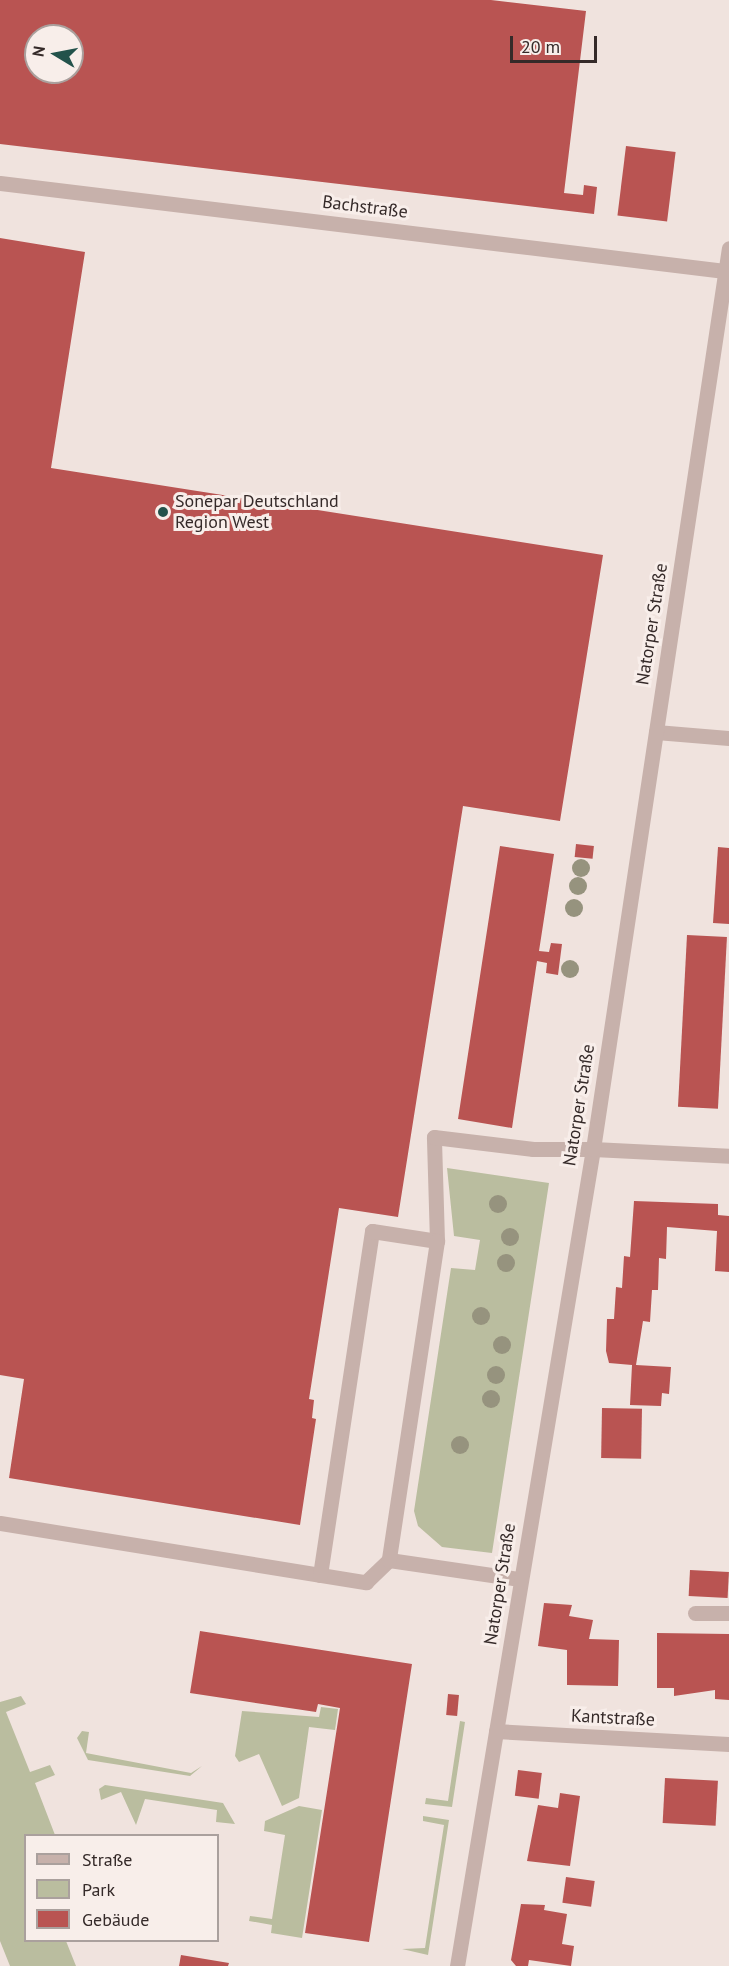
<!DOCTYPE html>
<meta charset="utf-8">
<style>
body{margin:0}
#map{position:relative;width:729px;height:1966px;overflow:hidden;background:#f0e3de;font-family:"PT Sans",sans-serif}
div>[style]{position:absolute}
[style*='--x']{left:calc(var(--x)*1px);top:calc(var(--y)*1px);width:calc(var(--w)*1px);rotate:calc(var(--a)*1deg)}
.green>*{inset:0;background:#babd9f}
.building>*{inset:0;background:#b95452;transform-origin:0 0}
.lane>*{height:15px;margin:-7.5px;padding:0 7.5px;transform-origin:7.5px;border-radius:7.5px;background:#c7b1ab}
.street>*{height:15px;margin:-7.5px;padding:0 7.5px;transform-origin:7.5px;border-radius:7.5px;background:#c7b1ab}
.trees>*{width:18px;height:18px;margin:-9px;border-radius:50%;background:#96937e}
.dots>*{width:16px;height:16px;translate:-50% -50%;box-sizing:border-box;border:3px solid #f8eeea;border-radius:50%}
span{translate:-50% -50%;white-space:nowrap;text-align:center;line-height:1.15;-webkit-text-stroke:6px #f8eeea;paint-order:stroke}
.street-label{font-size:18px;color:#352a29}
.poi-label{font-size:18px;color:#352a29}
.left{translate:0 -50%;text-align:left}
.legend{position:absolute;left:24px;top:1834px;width:195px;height:108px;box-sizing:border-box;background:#f8eeea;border:2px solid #aaa09d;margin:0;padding:8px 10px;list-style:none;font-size:18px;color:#352a29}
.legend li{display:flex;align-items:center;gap:12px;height:30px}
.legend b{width:30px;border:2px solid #aaa09d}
.north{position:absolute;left:24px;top:24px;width:60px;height:60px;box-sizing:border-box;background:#f8eeea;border:2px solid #aaa09d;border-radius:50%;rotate:280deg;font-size:16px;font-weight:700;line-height:24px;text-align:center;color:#352a29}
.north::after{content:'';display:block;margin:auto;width:21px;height:27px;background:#23524b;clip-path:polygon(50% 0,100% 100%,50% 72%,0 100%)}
.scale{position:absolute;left:510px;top:36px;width:87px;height:27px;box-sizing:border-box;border:3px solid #352a29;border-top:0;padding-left:8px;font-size:18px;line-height:21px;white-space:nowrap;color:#352a29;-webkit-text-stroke:4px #f8eeea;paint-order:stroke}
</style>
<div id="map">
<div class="green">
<div style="clip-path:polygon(447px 1168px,549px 1183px,492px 1553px,442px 1547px,418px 1526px,414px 1511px,451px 1268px,475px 1270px,480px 1240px,454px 1236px)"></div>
<div style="clip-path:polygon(21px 1696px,26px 1704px,6px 1712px,30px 1772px,50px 1765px,55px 1775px,35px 1783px,55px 1835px,26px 1836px,26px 1940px,66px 1941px,76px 1966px,10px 1966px,0 1941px,0 1702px)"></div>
<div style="clip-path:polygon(321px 1707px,338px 1709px,335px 1730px,309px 1727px,299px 1798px,282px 1806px,259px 1754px,239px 1762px,235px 1756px,242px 1711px,319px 1717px)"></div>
<div style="clip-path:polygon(460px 1721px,465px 1722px,452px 1807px,425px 1804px,426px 1798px,448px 1801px)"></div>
<div style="clip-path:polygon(82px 1731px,89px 1732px,86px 1753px,191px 1773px,202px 1766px,190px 1776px,88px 1760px,77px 1738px)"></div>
<div style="clip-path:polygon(105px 1785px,223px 1803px,235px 1824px,216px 1822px,217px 1810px,145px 1799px,136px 1825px,121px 1792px,101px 1800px,99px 1789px)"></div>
<div style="clip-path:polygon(299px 1806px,322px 1810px,302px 1938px,271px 1933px,272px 1925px,249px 1921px,250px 1916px,272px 1919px,285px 1835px,264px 1831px,265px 1821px)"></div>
<div style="clip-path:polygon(423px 1816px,449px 1820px,428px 1955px,402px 1949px,425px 1948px,444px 1825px,423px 1821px)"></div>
</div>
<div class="building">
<div style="clip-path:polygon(evenodd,0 0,491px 0,586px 11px,564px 193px,583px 195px,584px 185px,597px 187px,594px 214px,0 144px,0 0,36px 36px,72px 36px,72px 72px,36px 72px,36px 36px)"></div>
<div style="left:626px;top:146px;width:50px;height:70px;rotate:7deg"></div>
<div style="clip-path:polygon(0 238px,85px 252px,51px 468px,603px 555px,560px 821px,463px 806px,398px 1217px,339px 1208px,309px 1399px,314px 1400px,312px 1418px,316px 1419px,300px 1525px,9px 1478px,24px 1379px,0 1375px)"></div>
<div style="left:576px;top:844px;width:18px;height:13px;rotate:6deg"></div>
<div style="clip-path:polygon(500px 846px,554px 854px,539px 951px,549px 952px,551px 943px,562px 944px,558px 975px,546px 973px,547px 963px,537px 961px,512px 1128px,458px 1119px)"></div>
<div style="clip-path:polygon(718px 847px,729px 848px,729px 924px,713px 923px)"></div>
<div style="left:687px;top:935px;width:40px;height:172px;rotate:3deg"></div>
<div style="clip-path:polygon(634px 1201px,718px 1204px,718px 1215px,729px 1216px,729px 1272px,715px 1271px,717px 1231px,667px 1227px,666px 1259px,659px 1258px,658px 1290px,652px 1290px,650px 1322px,643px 1321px,636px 1365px,671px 1367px,669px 1394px,662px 1393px,661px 1406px,630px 1405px,632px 1365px,609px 1363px,606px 1351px,607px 1319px,614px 1319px,616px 1287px,622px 1288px,624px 1256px,630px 1257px)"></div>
<div style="left:602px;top:1408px;width:40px;height:50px;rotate:1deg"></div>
<div style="left:690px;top:1570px;width:39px;height:26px;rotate:3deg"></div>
<div style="clip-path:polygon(544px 1603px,572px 1605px,569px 1616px,593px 1620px,589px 1639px,619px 1640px,618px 1686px,567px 1685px,567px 1650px,538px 1646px)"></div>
<div style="clip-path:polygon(200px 1631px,412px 1664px,369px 1942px,305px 1933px,340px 1708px,318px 1704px,316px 1712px,190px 1693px)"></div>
<div style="clip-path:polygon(657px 1633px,729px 1634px,729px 1700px,715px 1699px,715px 1690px,674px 1696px,674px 1688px,657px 1688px)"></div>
<div style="left:448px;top:1694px;width:11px;height:21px;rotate:5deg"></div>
<div style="left:518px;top:1770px;width:24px;height:26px;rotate:7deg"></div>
<div style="left:665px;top:1778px;width:53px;height:45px;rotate:3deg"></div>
<div style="clip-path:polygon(560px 1793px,580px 1796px,570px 1866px,527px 1861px,538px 1805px,558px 1808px)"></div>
<div style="left:566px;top:1877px;width:29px;height:26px;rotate:8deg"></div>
<div style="clip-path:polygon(521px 1904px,545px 1905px,544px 1910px,567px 1914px,562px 1944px,574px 1946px,571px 1966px,529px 1960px,528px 1966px,516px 1966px,511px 1960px)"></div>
<div style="clip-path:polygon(181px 1955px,229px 1963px,228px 1966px,179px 1966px)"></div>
</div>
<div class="lane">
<div style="--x:656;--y:732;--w:73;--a:4.7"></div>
<div style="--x:437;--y:1241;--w:104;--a:-91.7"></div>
<div style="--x:434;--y:1137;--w:100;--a:6.9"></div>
<div style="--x:533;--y:1149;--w:60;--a:0"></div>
<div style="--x:0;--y:1523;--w:371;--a:9.2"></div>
<div style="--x:366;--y:1582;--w:32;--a:-44"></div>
<div style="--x:389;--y:1560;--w:132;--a:8.3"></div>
<div style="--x:320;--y:1575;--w:348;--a:-81.4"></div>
<div style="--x:372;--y:1231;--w:66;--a:8.7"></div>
<div style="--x:437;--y:1241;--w:323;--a:98.6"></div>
<div style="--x:695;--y:1613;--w:34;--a:0"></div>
</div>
<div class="street">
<div style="--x:0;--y:183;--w:730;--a:6.92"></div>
<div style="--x:593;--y:1149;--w:136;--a:2.9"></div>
<div style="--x:496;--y:1731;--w:233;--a:3.2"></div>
<div style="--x:457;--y:1966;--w:828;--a:-80.55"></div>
<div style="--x:593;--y:1149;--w:911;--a:-81.42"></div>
</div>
<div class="trees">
<div style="left:581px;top:868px"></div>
<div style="left:578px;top:886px"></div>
<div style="left:574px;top:908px"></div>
<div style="left:570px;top:969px"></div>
<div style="left:498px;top:1204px"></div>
<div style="left:510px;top:1237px"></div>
<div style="left:506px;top:1263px"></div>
<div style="left:481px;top:1316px"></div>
<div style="left:502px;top:1345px"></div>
<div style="left:496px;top:1375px"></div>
<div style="left:491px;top:1399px"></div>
<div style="left:460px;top:1445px"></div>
</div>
<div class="dots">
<div style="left:163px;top:512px;background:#23524b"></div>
</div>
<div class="street-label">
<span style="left:365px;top:207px;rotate:7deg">Bachstraße</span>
<span style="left:652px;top:624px;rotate:-81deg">Natorper Straße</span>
<span style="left:579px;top:1105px;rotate:-81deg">Natorper Straße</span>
<span style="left:500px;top:1584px;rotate:-81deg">Natorper Straße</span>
<span style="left:613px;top:1718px;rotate:3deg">Kantstraße</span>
</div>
<div class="poi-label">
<span class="left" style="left:175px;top:512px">Sonepar Deutschland<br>Region West</span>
</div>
<ul class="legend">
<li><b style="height:8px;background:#c7b1ab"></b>Straße</li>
<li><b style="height:16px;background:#babd9f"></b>Park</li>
<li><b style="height:16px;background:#b95452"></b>Gebäude</li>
</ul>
<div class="north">N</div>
<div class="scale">20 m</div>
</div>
